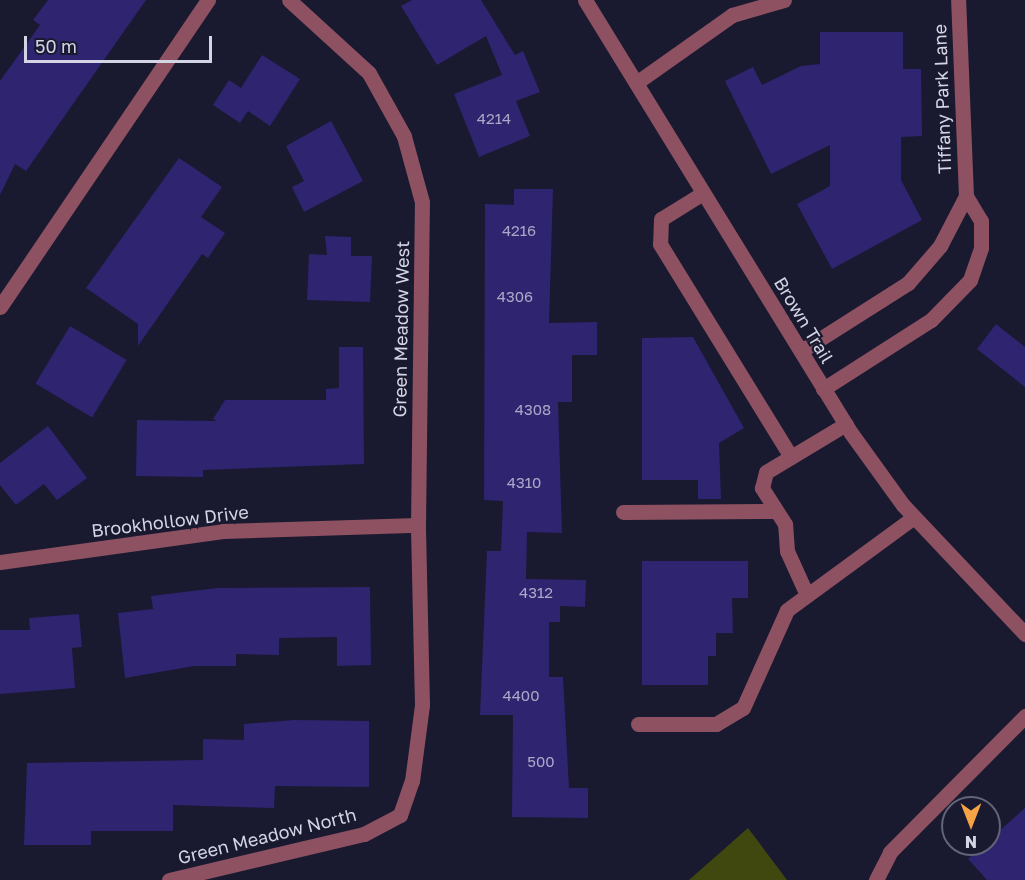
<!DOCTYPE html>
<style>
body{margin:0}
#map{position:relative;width:1025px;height:880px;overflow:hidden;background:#19192f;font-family:"Golos Text",sans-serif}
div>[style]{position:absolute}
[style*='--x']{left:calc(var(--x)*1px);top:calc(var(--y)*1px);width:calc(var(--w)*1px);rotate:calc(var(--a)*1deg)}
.green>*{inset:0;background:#404810}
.building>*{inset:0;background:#2f2470;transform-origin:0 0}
.minor>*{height:15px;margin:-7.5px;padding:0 7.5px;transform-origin:7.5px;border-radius:7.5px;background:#8d5162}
span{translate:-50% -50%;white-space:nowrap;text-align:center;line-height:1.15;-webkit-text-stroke:4.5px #19192f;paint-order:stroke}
.number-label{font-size:15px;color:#aaa8c7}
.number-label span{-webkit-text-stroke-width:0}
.street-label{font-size:18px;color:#d3d4e4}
.north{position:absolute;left:941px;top:796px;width:60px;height:60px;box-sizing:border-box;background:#19192f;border:2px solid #636477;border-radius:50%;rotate:180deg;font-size:16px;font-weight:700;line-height:24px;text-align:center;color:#d3d4e4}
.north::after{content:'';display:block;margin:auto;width:21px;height:27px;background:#f5a345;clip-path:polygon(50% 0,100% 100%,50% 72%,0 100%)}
.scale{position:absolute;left:24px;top:36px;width:188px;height:27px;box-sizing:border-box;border:3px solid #d3d4e4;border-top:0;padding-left:8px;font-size:18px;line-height:21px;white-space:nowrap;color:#d3d4e4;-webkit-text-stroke:4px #19192f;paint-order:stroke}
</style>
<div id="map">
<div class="green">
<div style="clip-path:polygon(748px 828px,787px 880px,689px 880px)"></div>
</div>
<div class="building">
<div style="clip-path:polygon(48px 0,146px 0,26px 171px,15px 164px,0 195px,0 81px,40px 25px,33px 20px)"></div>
<div style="clip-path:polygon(412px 0,481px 0,515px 55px,523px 51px,540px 92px,516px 101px,530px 136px,479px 157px,454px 94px,502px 75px,486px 36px,437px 65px,401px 6px)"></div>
<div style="clip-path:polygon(820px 32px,903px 32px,903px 69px,921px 69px,922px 136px,901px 137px,901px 180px,922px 220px,832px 269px,797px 204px,830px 186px,830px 145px,771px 174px,725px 81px,753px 67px,762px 85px,801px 66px,820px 64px)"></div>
<div style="clip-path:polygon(262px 55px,300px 79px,270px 126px,248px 111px,240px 123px,213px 105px,229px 80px,241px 88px)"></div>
<div style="clip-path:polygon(331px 121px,363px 181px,304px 212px,292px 187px,304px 181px,286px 146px)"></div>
<div style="clip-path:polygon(179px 158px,222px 187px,201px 217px,225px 233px,208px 258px,202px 254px,138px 346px,138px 324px,86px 288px)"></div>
<div style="clip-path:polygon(514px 189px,553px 189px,549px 323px,597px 322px,597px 355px,572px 355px,572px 402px,558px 402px,562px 533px,527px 532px,526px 579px,586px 580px,585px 607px,560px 606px,560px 622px,549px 622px,549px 677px,563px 677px,569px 788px,588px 788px,588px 818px,512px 817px,513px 715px,480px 715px,487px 551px,501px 551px,503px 501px,484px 500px,485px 204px,514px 205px)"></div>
<div style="clip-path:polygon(325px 236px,351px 237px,351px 256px,372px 256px,370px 302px,307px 300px,309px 254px,327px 255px)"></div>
<div style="clip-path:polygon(996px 324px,1025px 347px,1025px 387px,977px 349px)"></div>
<div style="left:70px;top:326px;width:66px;height:67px;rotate:31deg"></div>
<div style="clip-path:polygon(693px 337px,744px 428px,719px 443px,721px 499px,698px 499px,698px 480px,642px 480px,642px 338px)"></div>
<div style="clip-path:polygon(339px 347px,363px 347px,364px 464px,203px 470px,203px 477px,136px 476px,137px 420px,217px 421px,213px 419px,225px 400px,326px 400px,326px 389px,339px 388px)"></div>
<div style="clip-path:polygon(48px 426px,87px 478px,57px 500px,44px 484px,16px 505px,0 485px,0 463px)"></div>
<div style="clip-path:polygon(642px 561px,748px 561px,748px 598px,732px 598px,733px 633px,716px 633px,716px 656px,708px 656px,708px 685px,642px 685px)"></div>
<div style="clip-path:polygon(370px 587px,371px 665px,337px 666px,337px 637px,279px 638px,279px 655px,236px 654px,236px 666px,194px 666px,125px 678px,118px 613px,153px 609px,151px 596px,217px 588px)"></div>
<div style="clip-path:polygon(79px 614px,82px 647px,72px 648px,75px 688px,0 694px,0 630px,30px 630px,29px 618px)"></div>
<div style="clip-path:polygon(295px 720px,369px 721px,369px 787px,275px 786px,274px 808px,173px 805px,173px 831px,91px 831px,91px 845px,24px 845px,27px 763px,203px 760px,203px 739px,244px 740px,244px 724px)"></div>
<div style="clip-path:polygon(1025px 808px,1025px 880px,987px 880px,968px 859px)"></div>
</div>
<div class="minor">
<div style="--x:585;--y:0;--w:508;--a:58.44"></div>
<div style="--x:851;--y:433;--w:89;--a:54.2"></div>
<div style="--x:903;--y:505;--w:178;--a:46.6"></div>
<div style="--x:636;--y:83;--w:118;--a:-35.3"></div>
<div style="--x:732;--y:15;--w:54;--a:-16.1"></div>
<div style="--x:703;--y:193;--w:49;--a:148.2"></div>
<div style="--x:661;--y:219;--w:25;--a:92"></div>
<div style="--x:660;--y:244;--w:250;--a:58.4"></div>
<div style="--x:0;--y:307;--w:371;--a:-55.9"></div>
<div style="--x:801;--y:351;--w:127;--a:-32.4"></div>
<div style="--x:908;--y:283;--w:49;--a:-49.1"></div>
<div style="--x:940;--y:246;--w:56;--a:-62.5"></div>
<div style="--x:823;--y:389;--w:128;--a:-32.6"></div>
<div style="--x:931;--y:320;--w:56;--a:-45.7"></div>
<div style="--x:970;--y:280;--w:34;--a:-71"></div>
<div style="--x:981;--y:248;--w:27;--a:-90"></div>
<div style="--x:981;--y:221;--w:29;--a:-121"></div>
<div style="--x:966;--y:196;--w:196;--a:-92.3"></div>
<div style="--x:623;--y:512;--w:152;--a:-0.4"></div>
<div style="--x:0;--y:562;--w:225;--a:-7.9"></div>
<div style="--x:223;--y:531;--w:195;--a:-1.8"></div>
<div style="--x:807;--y:595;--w:48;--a:-114.4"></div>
<div style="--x:787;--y:551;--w:27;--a:-94"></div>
<div style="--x:785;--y:524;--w:43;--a:-122.6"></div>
<div style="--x:762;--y:488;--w:16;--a:-76"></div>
<div style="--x:766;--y:472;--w:93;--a:-31"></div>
<div style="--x:638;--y:724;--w:78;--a:0"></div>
<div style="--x:716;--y:724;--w:31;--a:-31"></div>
<div style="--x:743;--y:708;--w:107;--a:-65.8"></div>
<div style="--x:787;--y:610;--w:157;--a:-36.2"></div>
<div style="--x:169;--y:880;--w:200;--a:-13.3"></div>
<div style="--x:364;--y:834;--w:41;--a:-27.8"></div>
<div style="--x:400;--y:815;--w:36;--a:-71"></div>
<div style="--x:412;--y:781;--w:77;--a:-82.5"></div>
<div style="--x:422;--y:705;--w:180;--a:-91.3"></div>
<div style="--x:418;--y:525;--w:323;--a:-89.3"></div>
<div style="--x:422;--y:202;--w:68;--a:-105.3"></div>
<div style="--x:404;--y:136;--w:72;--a:-119.1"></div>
<div style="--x:369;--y:73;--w:108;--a:-137.6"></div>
<div style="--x:876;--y:880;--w:31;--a:-63"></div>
<div style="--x:890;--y:852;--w:192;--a:-45.2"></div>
</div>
<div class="number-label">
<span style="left:494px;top:119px">4214</span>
<span style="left:519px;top:231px">4216</span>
<span style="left:515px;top:297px">4306</span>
<span style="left:533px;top:410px">4308</span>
<span style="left:524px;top:483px">4310</span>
<span style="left:536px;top:593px">4312</span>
<span style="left:521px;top:696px">4400</span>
<span style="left:541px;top:762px">500</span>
</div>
<div class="street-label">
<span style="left:942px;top:99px;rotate:-92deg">Tiffany Park Lane</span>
<span style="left:804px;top:320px;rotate:59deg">Brown Trail</span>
<span style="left:401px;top:329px;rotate:-89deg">Green Meadow West</span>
<span style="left:170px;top:521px;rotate:-7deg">Brookhollow Drive</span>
<span style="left:267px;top:836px;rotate:-14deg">Green Meadow North</span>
</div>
<div class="north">N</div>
<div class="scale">50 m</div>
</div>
